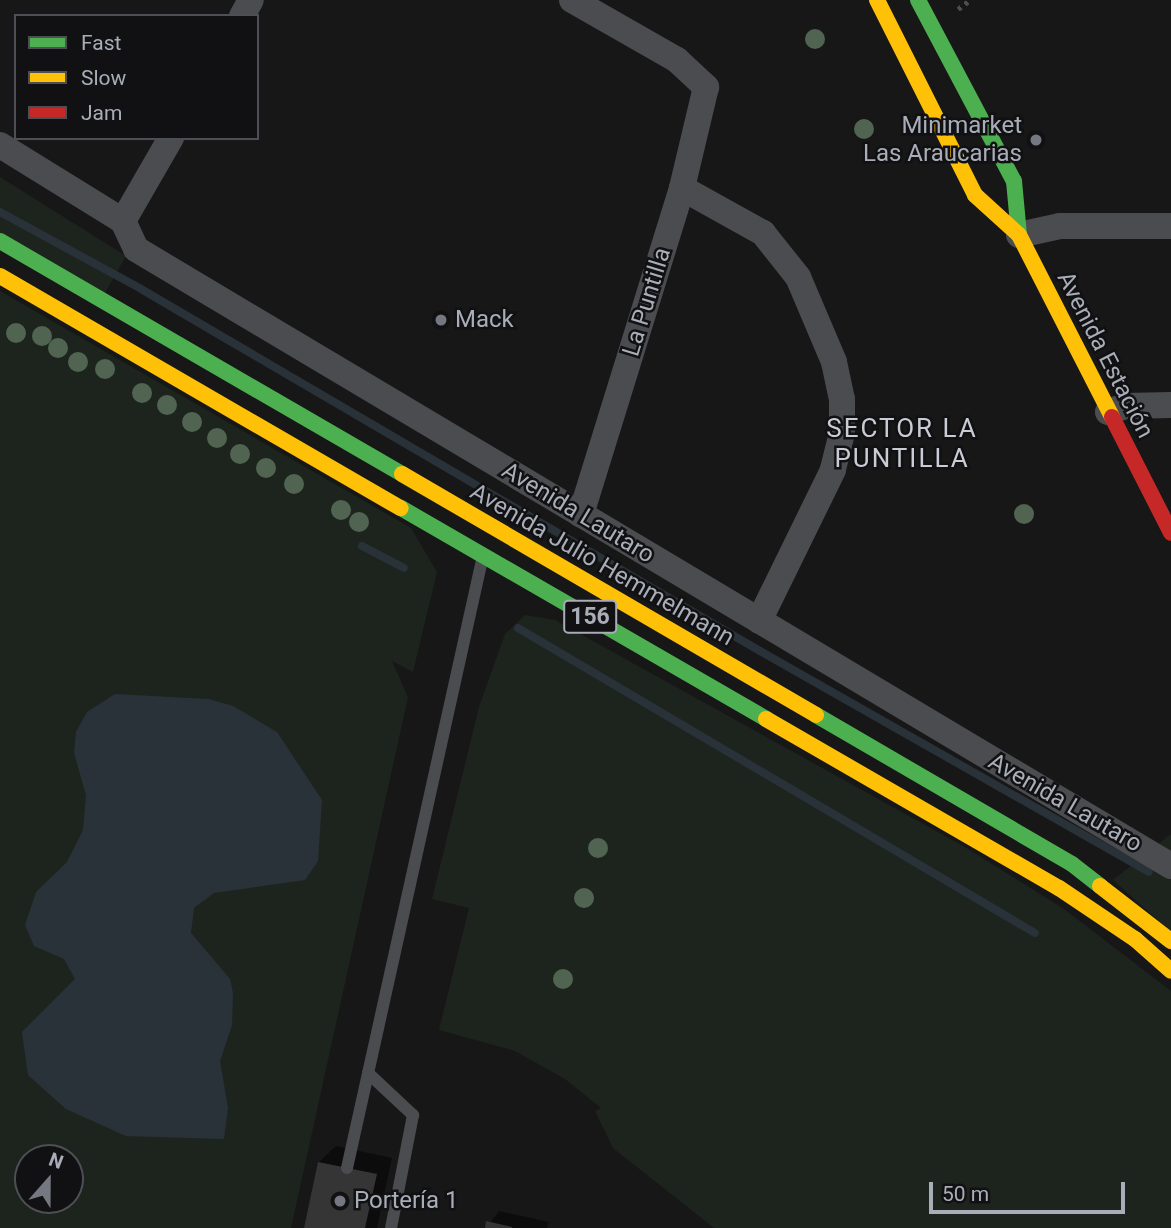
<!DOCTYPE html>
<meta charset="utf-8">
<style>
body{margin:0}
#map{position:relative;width:1171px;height:1228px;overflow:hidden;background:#171717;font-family:Roboto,sans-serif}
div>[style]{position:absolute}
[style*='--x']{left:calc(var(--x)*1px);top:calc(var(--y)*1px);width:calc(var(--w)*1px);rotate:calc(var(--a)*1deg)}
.green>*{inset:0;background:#1d241e}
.water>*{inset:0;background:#2a3239}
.shadow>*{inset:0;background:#0007}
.stream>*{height:8px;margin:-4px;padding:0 4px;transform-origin:4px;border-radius:4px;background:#2a3239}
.building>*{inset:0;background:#353536}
.path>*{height:4.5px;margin-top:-2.25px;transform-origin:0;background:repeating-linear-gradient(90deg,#4d4e52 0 3.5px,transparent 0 8.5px)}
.lane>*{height:12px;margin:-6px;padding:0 6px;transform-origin:6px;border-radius:6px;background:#4b4c50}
.street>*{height:26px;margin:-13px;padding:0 13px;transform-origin:13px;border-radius:13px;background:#4b4c50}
.fast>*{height:16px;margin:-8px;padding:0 8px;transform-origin:8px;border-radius:8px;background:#4caf50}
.slow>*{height:16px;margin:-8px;padding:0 8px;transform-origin:8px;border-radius:8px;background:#ffc107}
.jam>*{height:16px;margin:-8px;padding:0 8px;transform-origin:8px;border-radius:8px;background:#c62828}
.trees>*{width:20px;height:20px;margin:-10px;border-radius:50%;background:#506451}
.dots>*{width:19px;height:19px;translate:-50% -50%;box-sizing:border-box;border:4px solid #111113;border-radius:50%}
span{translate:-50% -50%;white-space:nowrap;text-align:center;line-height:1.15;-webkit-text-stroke:5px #111113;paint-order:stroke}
.shield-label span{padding:2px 5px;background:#111113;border:2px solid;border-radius:5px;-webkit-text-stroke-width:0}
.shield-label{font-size:23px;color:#a8adb8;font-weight:700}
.poi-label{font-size:24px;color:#a8adb8}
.right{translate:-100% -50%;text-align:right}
.left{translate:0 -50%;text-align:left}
.street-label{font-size:24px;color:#a8adb8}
.neighbourhood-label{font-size:26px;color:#c9ccd4;letter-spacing:2px}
.legend{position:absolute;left:14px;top:14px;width:245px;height:126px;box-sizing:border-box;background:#111113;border:2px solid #4d4f55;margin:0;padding:9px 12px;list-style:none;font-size:21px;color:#a8adb8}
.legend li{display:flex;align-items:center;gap:14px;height:35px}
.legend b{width:35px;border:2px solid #4d4f55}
.north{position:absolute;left:14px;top:1144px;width:70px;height:70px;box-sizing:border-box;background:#111113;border:2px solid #4d4f55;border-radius:50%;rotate:21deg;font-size:19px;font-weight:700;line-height:28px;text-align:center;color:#a8adb8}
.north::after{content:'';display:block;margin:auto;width:24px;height:32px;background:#757880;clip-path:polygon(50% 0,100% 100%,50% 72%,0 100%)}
.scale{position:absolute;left:929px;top:1182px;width:196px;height:32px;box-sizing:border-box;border:4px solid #a8adb8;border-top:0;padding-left:9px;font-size:21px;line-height:24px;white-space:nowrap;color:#a8adb8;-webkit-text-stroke:5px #111113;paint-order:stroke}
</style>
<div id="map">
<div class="green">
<div style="clip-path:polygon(0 177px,126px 256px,105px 293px,0 234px)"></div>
<div style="clip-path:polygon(evenodd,0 291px,411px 528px,437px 572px,413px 672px,392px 661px,408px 697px,291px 1228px,0 1228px,0 291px,28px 1158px,70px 1158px,70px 1200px,28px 1200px,28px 1158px)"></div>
<div style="clip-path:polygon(525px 615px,555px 620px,963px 846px,1064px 909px,1171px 991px,1171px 1228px,714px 1228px,613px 1148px,595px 1111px,601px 1108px,565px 1079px,515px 1051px,439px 1030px,469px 908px,432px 899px,479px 707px,505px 634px)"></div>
<div style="clip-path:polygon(1171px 834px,1171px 932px,1113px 880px)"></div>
</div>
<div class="water">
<div style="clip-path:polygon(115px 694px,208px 699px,233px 706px,277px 732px,322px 800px,318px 861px,305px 880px,214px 893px,194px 908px,191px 933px,230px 979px,233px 993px,232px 1025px,220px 1061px,228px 1108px,224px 1139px,126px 1136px,66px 1109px,28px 1075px,22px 1032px,75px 979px,64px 959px,34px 946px,25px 925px,36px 892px,67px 862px,83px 830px,86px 795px,74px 753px,76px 732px,87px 712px)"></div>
</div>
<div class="shadow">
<div style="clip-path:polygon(336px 1146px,392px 1158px,377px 1228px,305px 1228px,319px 1162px)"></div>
<div style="clip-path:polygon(499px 1211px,549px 1222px,547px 1228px,486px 1228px)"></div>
</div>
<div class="stream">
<div style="--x:0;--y:212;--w:161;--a:28.6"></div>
<div style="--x:141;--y:289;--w:717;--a:30.32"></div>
<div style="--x:760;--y:651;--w:447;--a:29.6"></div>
<div style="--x:362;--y:546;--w:47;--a:27.6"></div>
<div style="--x:518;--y:628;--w:600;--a:30.54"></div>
</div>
<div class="building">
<div style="clip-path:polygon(318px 1162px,377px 1174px,365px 1228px,304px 1228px)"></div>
<div style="clip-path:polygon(486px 1221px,512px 1227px,512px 1228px,485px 1228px)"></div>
</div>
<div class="path">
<div style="--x:958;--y:9;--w:15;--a:-37"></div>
</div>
<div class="lane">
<div style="--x:368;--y:1073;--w:62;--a:43"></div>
<div style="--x:413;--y:1115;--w:115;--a:101"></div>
<div style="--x:347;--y:1168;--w:623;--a:-77.48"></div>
</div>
<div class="street">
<div style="--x:572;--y:0;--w:121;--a:29.7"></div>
<div style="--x:677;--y:60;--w:40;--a:43"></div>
<div style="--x:706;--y:87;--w:104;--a:103.4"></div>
<div style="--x:682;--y:188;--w:342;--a:107.2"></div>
<div style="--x:242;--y:16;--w:18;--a:-61"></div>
<div style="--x:0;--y:145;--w:145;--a:31.7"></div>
<div style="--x:123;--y:221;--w:31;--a:65"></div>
<div style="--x:136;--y:249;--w:1205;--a:30.8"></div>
<div style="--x:682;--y:188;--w:93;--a:29.1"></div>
<div style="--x:763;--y:233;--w:56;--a:51.5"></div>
<div style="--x:798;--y:277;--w:92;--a:67"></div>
<div style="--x:834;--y:362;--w:38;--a:78"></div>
<div style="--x:842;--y:399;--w:34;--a:90"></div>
<div style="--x:842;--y:433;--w:38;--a:104"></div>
<div style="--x:833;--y:470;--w:168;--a:116.1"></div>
<div style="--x:123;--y:221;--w:96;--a:-60"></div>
<div style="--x:1019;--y:235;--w:42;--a:-12.4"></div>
<div style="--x:1060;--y:226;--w:111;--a:0"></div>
<div style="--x:1108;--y:412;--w:18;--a:-19"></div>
<div style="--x:1125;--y:406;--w:46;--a:-1.2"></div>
</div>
<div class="fast">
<div style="--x:918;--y:0;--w:205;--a:62.1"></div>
<div style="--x:1014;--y:181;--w:54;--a:84.7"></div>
<div style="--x:0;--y:241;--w:465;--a:30.1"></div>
<div style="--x:401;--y:508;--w:422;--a:30"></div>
<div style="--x:816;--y:715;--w:296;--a:30.2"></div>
<div style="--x:1072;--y:864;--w:36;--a:38"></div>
</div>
<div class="slow">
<div style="--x:877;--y:0;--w:218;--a:63.3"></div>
<div style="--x:975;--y:195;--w:59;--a:42.3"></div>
<div style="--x:1019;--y:235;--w:204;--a:62.9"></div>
<div style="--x:0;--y:276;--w:463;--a:30.1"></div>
<div style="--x:402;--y:474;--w:479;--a:30.2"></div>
<div style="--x:766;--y:719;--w:338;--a:30"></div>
<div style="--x:1059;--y:888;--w:92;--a:33.9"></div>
<div style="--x:1135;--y:939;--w:48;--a:41.6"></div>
<div style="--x:1100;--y:886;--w:90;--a:37.8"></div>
</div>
<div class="jam">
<div style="--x:1112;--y:417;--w:130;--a:63"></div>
</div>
<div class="trees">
<div style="left:815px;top:39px"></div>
<div style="left:864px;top:129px"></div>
<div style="left:16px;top:333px"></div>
<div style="left:42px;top:336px"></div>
<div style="left:58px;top:348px"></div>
<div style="left:78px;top:362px"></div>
<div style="left:105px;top:369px"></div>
<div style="left:142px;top:393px"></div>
<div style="left:167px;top:405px"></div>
<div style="left:192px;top:422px"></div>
<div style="left:217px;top:438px"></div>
<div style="left:240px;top:454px"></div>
<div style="left:266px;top:468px"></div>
<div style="left:294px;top:484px"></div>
<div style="left:341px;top:510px"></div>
<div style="left:1024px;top:514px"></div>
<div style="left:359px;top:522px"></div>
<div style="left:598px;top:848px"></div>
<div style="left:584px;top:898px"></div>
<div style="left:563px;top:979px"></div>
</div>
<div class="dots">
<div style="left:1036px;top:140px;background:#757880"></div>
<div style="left:441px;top:320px;background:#757880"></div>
<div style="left:340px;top:1201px;background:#757880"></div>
</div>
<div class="shield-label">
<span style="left:590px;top:617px">156</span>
</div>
<div class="poi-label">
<span class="right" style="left:1022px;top:140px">Minimarket<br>Las Araucarias</span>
<span class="left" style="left:455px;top:320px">Mack</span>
<span class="left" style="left:354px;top:1201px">Portería 1</span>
</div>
<div class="street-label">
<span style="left:647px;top:302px;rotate:-73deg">La Puntilla</span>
<span style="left:1105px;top:355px;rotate:63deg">Avenida Estación</span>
<span style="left:578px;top:513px;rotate:31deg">Avenida Lautaro</span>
<span style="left:602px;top:565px;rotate:30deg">Avenida Julio Hemmelmann</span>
<span style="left:1065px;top:803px;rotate:30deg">Avenida Lautaro</span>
</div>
<div class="neighbourhood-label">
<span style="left:902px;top:444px">SECTOR LA<br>PUNTILLA</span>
</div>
<ul class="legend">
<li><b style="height:9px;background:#4caf50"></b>Fast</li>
<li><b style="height:9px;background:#ffc107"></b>Slow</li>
<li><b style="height:9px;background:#c62828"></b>Jam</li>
</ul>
<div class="north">N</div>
<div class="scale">50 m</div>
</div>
